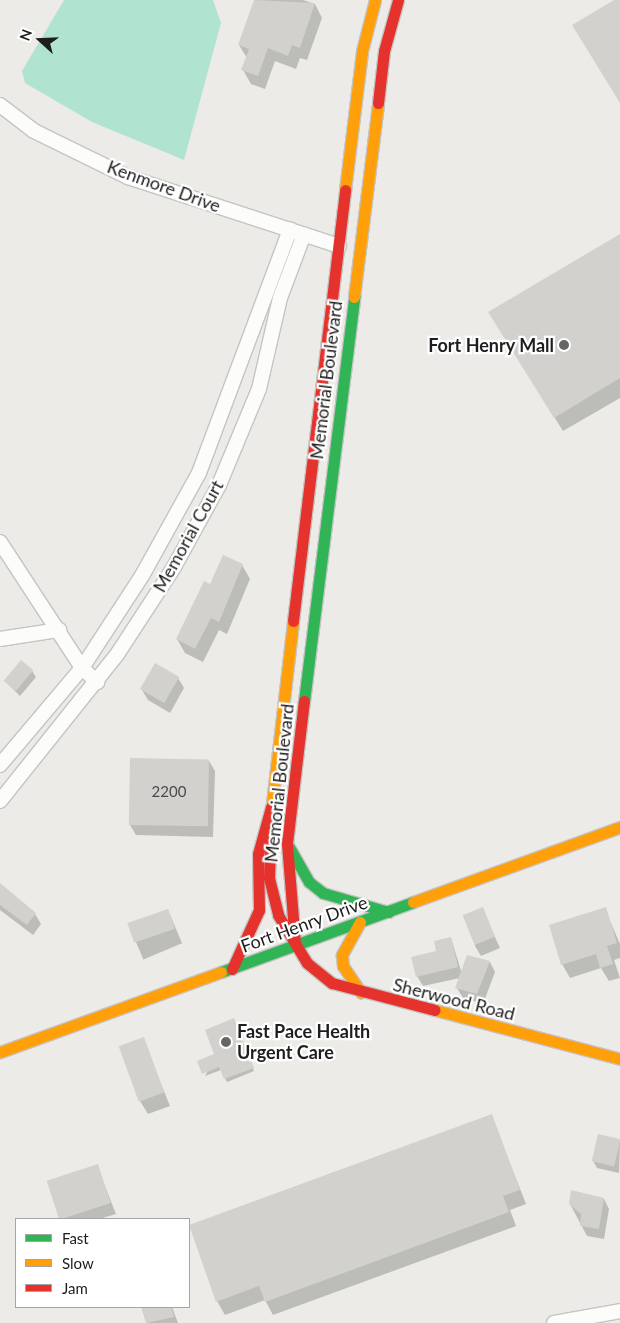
<!DOCTYPE html>
<style>
body{margin:0}
#map{position:relative;width:620px;height:1323px;overflow:hidden;background:#ecebe7;font-family:Lato,sans-serif}
div>[style]{position:absolute}
[style*='--x']{left:calc(var(--x)*1px);top:calc(var(--y)*1px);width:calc(var(--w)*1px);rotate:calc(var(--a)*1deg)}
.pitch>*{inset:0;background:#b1e4d0}
.shadow>*{inset:0;background:#0003;transform-origin:0 0}
.building>*{inset:0;background:#d3d1ce;transform-origin:0 0}
.roads{filter:drop-shadow(1px 0 #c5c4c3) drop-shadow(-1px 0 #c5c4c3) drop-shadow(0 1px #c5c4c3) drop-shadow(0 -1px #c5c4c3)}
.street>*{height:14px;margin:-7px;padding:0 7px;transform-origin:7px;border-radius:7px;background:#fcfcfb}
.fast>*{height:11px;margin:-5.5px;padding:0 5.5px;transform-origin:5.5px;border-radius:5.5px;background:#30b455}
.slow>*{height:11px;margin:-5.5px;padding:0 5.5px;transform-origin:5.5px;border-radius:5.5px;background:#ff9f0a}
.jam>*{height:11px;margin:-5.5px;padding:0 5.5px;transform-origin:5.5px;border-radius:5.5px;background:#e5322d}
.dots>*{width:14px;height:14px;translate:-50% -50%;box-sizing:border-box;border:2px solid #fff;border-radius:50%}
span{translate:-50% -50%;white-space:nowrap;text-align:center;line-height:1.15;-webkit-text-stroke:4.5px #fff;paint-order:stroke}
.number-label{font-size:15px;color:#4b4b4a}
.number-label span{-webkit-text-stroke-width:0}
.street-label{font-size:18px;color:#1e1e1e}
.poi-label{font-size:18px;color:#1e1e1e;font-weight:700}
.right{translate:-100% -50%;text-align:right}
.left{translate:0 -50%;text-align:left}
.legend{position:absolute;left:15px;top:1218px;width:175px;height:90px;box-sizing:border-box;background:#fff;border:1px solid #a5a5a5;margin:0;padding:6px 9px;list-style:none;font-size:15px;color:#1e1e1e}
.legend li{display:flex;align-items:center;gap:10px;height:25px}
.legend b{width:25px;border:1px solid #a5a5a5}
.north{position:absolute;left:15px;top:15px;width:50px;height:50px;-webkit-text-stroke:4px #fff;paint-order:stroke;rotate:290deg;font-size:14px;font-weight:700;line-height:20px;text-align:center;color:#1e1e1e}
.north::after{content:'';display:block;margin:auto;width:18px;height:22px;background:#1e1e1e;clip-path:polygon(50% 0,100% 100%,50% 72%,0 100%)}
</style>
<div id="map">
<div class="pitch">
<div style="clip-path:polygon(64px 0,213px 0,221px 23px,184px 160px,92px 122px,25px 83px,22px 71px)"></div>
</div>
<div class="shadow">
<div style="clip-path:polygon(255px 0,303px 0,315px 4px,322px 18px,307px 60px,300px 58px,296px 69px,275px 61px,265px 89px,251px 84px,243px 70px,247px 58px,239px 45px)"></div>
<div style="clip-path:polygon(620px 236px,620px 398px,563px 431px,498px 326px)"></div>
<div style="clip-path:polygon(242px 565px,250px 579px,227px 634px,219px 630px,203px 662px,185px 653px,177px 639px)"></div>
<div style="clip-path:polygon(32px 671px,36px 677px,20px 696px,5px 681px)"></div>
<div style="clip-path:polygon(178px 678px,184px 688px,170px 713px,148px 700px,142px 690px)"></div>
<div style="clip-path:polygon(209px 761px,215px 771px,213px 837px,136px 835px,130px 825px)"></div>
<div style="clip-path:polygon(0 886px,35px 914px,41px 924px,33px 935px,0 910px)"></div>
<div style="clip-path:polygon(482px 909px,500px 948px,481px 956px,475px 946px)"></div>
<div style="clip-path:polygon(605px 909px,620px 944px,620px 958px,614px 960px,620px 978px,609px 981px,601px 968px,570px 978px,562px 964px)"></div>
<div style="left:168px;top:910px;width:36px;height:42px;rotate:67deg"></div>
<div style="clip-path:polygon(451px 938px,462px 974px,490px 962px,495px 972px,483px 1004px,463px 998px,457px 988px,460px 978px,423px 986px,417px 976px)"></div>
<div style="clip-path:polygon(235px 1023px,254px 1071px,227px 1082px,221px 1070px,205px 1076px)"></div>
<div style="clip-path:polygon(143px 1039px,170px 1106px,148px 1114px,140px 1101px)"></div>
<div style="clip-path:polygon(491px 1115px,526px 1204px,510px 1210px,516px 1226px,273px 1315px,265px 1300px,225px 1315px,217px 1301px)"></div>
<div style="clip-path:polygon(599px 1135px,620px 1141px,619px 1173px,597px 1168px,593px 1161px)"></div>
<div style="clip-path:polygon(97px 1166px,116px 1214px,99px 1219px,61px 1219px,48px 1182px)"></div>
<div style="clip-path:polygon(604px 1199px,609px 1209px,604px 1239px,587px 1236px,570px 1204px)"></div>
<div style="clip-path:polygon(142px 1307px,172px 1307px,178px 1323px,148px 1323px)"></div>
</div>
<div class="building">
<div style="clip-path:polygon(254px 0,315px 3px,300px 48px,292px 45px,288px 56px,268px 48px,258px 76px,241px 70px,249px 49px,238px 45px)"></div>
<div style="clip-path:polygon(614px 0,620px 0,620px 103px,572px 25px)"></div>
<div style="clip-path:polygon(620px 234px,620px 378px,554px 418px,488px 312px)"></div>
<div style="clip-path:polygon(223px 555px,243px 564px,219px 622px,211px 618px,195px 649px,176px 639px,204px 581px,210px 584px)"></div>
<div style="left:21px;top:660px;width:16px;height:27px;rotate:40deg"></div>
<div style="left:155px;top:663px;width:28px;height:30px;rotate:30deg"></div>
<div style="left:130px;top:758px;width:79px;height:67px;rotate:1deg"></div>
<div style="clip-path:polygon(0 883px,36px 913px,27px 925px,0 905px)"></div>
<div style="left:483px;top:907px;width:32px;height:22px;rotate:68deg"></div>
<div style="clip-path:polygon(606px 907px,617px 943px,607px 946px,613px 964px,600px 968px,596px 954px,561px 965px,549px 925px)"></div>
<div style="left:168px;top:909px;width:21px;height:43px;rotate:71deg"></div>
<div style="clip-path:polygon(451px 937px,458px 967px,416px 977px,411px 957px,436px 951px,434px 941px)"></div>
<div style="clip-path:polygon(467px 955px,490px 961px,477px 994px,455px 988px)"></div>
<div style="clip-path:polygon(234px 1018px,254px 1068px,224px 1079px,219px 1067px,202px 1074px,197px 1061px,214px 1054px,205px 1030px)"></div>
<div style="left:144px;top:1037px;width:59px;height:27px;rotate:70deg"></div>
<div style="clip-path:polygon(492px 1114px,520px 1190px,503px 1196px,509px 1212px,265px 1302px,259px 1286px,216px 1302px,189px 1225px)"></div>
<div style="left:598px;top:1134px;width:23px;height:28px;rotate:13deg"></div>
<div style="left:98px;top:1164px;width:41px;height:54px;rotate:72deg"></div>
<div style="clip-path:polygon(571px 1190px,604px 1198px,599px 1229px,580px 1226px,581px 1214px,569px 1204px)"></div>
<div style="clip-path:polygon(141px 1307px,171px 1307px,174px 1317px,146px 1323px)"></div>
</div>
<div class="roads">
<div class="street">
<div style="--x:0;--y:105;--w:43;--a:37.4"></div>
<div style="--x:34;--y:131;--w:105;--a:26.1"></div>
<div style="--x:128;--y:177;--w:222;--a:18.1"></div>
<div style="--x:0;--y:542;--w:150;--a:56.9"></div>
<div style="--x:82;--y:668;--w:21;--a:43"></div>
<div style="--x:0;--y:639;--w:60;--a:-8.7"></div>
<div style="--x:0;--y:765;--w:127;--a:-49.8"></div>
<div style="--x:82;--y:668;--w:112;--a:-57"></div>
<div style="--x:143;--y:574;--w:115;--a:-61"></div>
<div style="--x:199;--y:473;--w:260;--a:-69.5"></div>
<div style="--x:0;--y:801;--w:189;--a:-51.4"></div>
<div style="--x:118;--y:653;--w:103;--a:-56.9"></div>
<div style="--x:174;--y:567;--w:94;--a:-61.2"></div>
<div style="--x:219;--y:485;--w:104;--a:-67.4"></div>
<div style="--x:259;--y:389;--w:93;--a:-77"></div>
<div style="--x:280;--y:298;--w:68;--a:-69.4"></div>
<div style="--x:554;--y:1323;--w:67;--a:-10.3"></div>
</div>
<div class="fast">
<div style="--x:304;--y:701;--w:407;--a:-82.9"></div>
<div style="--x:289;--y:847;--w:40;--a:60.3"></div>
<div style="--x:309;--y:882;--w:18;--a:38"></div>
<div style="--x:323;--y:893;--w:68;--a:16.3"></div>
<div style="--x:221;--y:972;--w:204;--a:-20"></div>
</div>
<div class="slow">
<div style="--x:345;--y:190;--w:140;--a:-83"></div>
<div style="--x:362;--y:51;--w:53;--a:-75.7"></div>
<div style="--x:354;--y:297;--w:195;--a:-82.9"></div>
<div style="--x:271;--y:812;--w:192;--a:-83.4"></div>
<div style="--x:413;--y:902;--w:220;--a:-19.9"></div>
<div style="--x:360;--y:922;--w:38;--a:119"></div>
<div style="--x:342;--y:955;--w:11;--a:85"></div>
<div style="--x:343;--y:966;--w:32;--a:56"></div>
<div style="--x:435;--y:1010;--w:191;--a:14.8"></div>
<div style="--x:0;--y:1052;--w:235;--a:-19.9"></div>
</div>
<div class="jam">
<div style="--x:378;--y:103;--w:52;--a:-83.4"></div>
<div style="--x:384;--y:51;--w:53;--a:-74.6"></div>
<div style="--x:293;--y:621;--w:434;--a:-83.1"></div>
<div style="--x:271;--y:812;--w:66;--a:91.7"></div>
<div style="--x:269;--y:878;--w:38;--a:76"></div>
<div style="--x:278;--y:915;--w:56;--a:58.9"></div>
<div style="--x:307;--y:963;--w:32;--a:39"></div>
<div style="--x:332;--y:983;--w:106;--a:14.7"></div>
<div style="--x:295;--y:943;--w:100;--a:-94.6"></div>
<div style="--x:287;--y:843;--w:143;--a:-83.2"></div>
<div style="--x:232;--y:969;--w:65;--a:-65.4"></div>
<div style="--x:259;--y:910;--w:56;--a:-91"></div>
<div style="--x:258;--y:854;--w:49;--a:-74.5"></div>
</div>
</div>
<div class="dots">
<div style="left:564px;top:345px;background:#666664"></div>
<div style="left:226px;top:1042px;background:#666664"></div>
</div>
<div class="number-label">
<span style="left:169px;top:792px">2200</span>
</div>
<div class="street-label">
<span style="left:164px;top:186px;rotate:20deg">Kenmore Drive</span>
<span style="left:326px;top:380px;rotate:-83deg">Memorial Boulevard</span>
<span style="left:188px;top:536px;rotate:-61deg">Memorial Court</span>
<span style="left:279px;top:783px;rotate:-84deg">Memorial Boulevard</span>
<span style="left:304px;top:924px;rotate:-20deg">Fort Henry Drive</span>
<span style="left:454px;top:999px;rotate:14deg">Sherwood Road</span>
</div>
<div class="poi-label">
<span class="right" style="left:554px;top:345px">Fort Henry Mall</span>
<span class="left" style="left:237px;top:1042px">Fast Pace Health<br>Urgent Care</span>
</div>
<ul class="legend">
<li><b style="height:6px;background:#30b455"></b>Fast</li>
<li><b style="height:6px;background:#ff9f0a"></b>Slow</li>
<li><b style="height:6px;background:#e5322d"></b>Jam</li>
</ul>
<div class="north">N</div>
</div>
